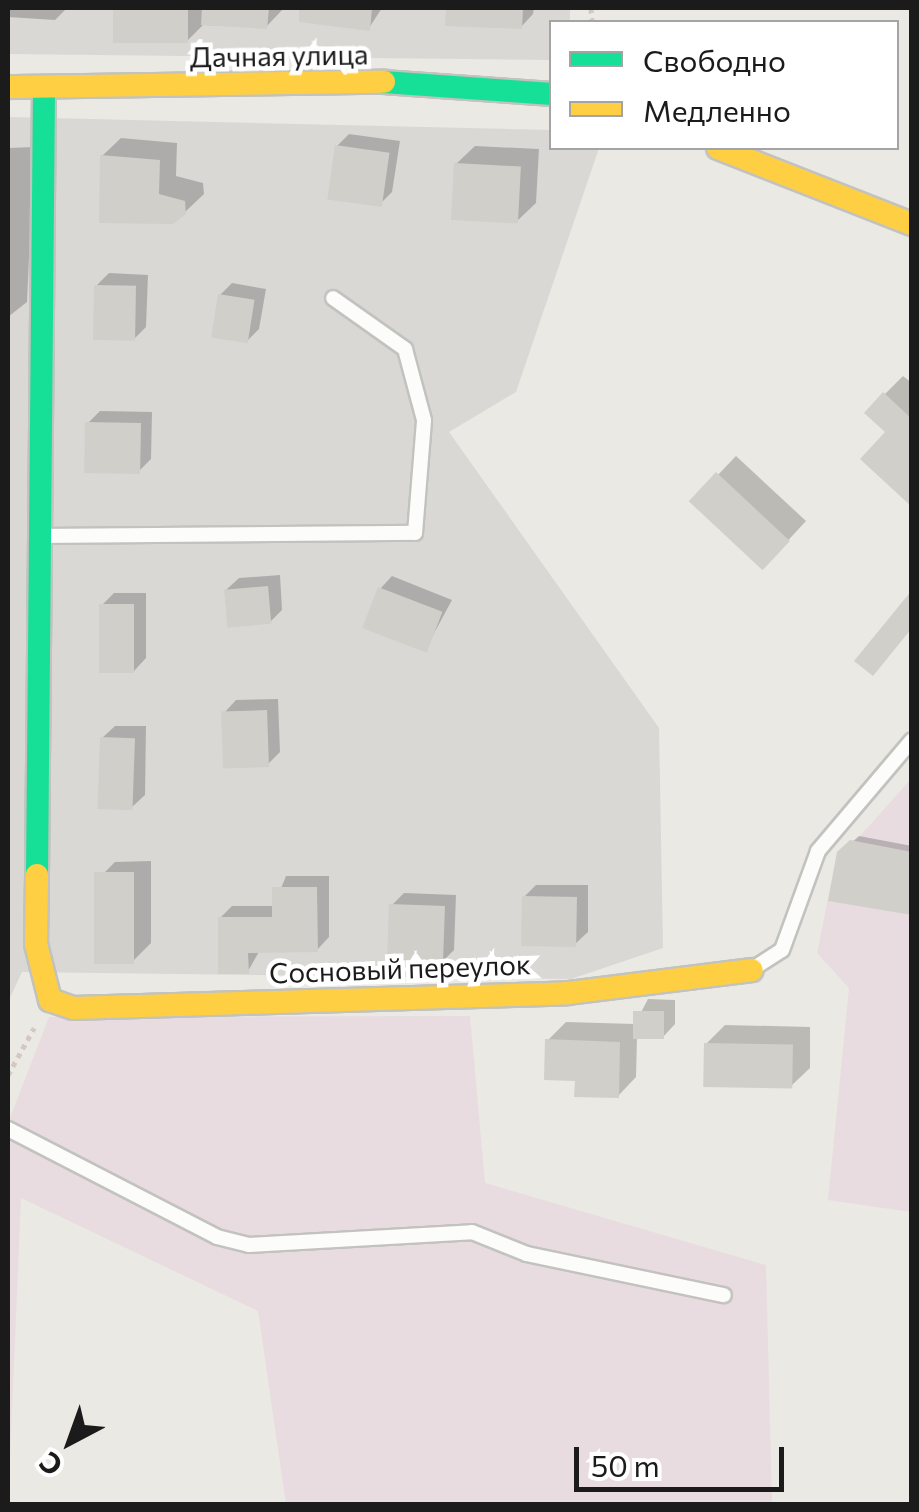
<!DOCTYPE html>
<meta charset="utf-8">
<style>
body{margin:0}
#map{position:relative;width:919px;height:1512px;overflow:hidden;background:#eae9e3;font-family:Commissioner,sans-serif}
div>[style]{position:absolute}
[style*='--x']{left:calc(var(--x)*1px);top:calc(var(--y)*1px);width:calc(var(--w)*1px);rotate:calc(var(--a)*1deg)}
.residential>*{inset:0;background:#d9d8d5}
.industrial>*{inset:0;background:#e8dce1}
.shadow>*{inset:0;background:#0003}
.building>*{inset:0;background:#d0cfca;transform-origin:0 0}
.path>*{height:5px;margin-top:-2.5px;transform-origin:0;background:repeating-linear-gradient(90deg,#d5c8c3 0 5px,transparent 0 10px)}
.roads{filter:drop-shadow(2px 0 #c2c2bf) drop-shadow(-2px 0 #c2c2bf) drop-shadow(0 2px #c2c2bf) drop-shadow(0 -2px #c2c2bf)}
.lane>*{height:14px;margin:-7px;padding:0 7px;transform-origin:7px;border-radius:7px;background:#fcfcfb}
.fast>*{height:22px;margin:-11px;padding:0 11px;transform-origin:11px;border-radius:11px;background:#16e098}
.slow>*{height:22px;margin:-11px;padding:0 11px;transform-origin:11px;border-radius:11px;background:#ffcf43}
span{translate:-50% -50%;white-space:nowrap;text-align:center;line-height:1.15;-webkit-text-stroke:9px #fff;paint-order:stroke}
.street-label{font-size:28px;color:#1b1b1b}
.frame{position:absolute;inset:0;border:10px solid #1b1b1b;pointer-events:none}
.legend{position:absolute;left:549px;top:20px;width:350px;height:130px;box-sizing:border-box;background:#fff;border:2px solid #a4a4a4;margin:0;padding:12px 18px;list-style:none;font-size:30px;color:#1b1b1b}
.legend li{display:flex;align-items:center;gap:20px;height:50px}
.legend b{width:50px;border:2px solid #a4a4a4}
.north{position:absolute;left:20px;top:1392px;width:100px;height:100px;-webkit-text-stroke:8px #fff;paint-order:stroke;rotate:221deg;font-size:28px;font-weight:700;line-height:40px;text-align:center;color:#1b1b1b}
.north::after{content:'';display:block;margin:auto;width:35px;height:45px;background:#1b1b1b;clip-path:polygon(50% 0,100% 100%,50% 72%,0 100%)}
.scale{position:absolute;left:574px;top:1447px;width:210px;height:45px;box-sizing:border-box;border:5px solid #1b1b1b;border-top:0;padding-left:12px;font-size:30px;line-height:35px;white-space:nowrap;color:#1b1b1b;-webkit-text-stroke:8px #fff;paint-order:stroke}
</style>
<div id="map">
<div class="residential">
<div style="clip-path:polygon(8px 8px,570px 8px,570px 22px,552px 22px,551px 60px,8px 54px)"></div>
<div style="clip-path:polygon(8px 117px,551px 130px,552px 148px,599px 148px,516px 392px,449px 432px,659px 728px,663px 948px,571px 979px,22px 972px,8px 1002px)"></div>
</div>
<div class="industrial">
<div style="clip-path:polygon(911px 779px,911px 1212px,828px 1200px,849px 988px,817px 953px,835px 864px)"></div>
<div style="clip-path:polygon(470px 1016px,485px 1183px,766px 1265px,772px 1504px,286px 1504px,258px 1311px,21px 1198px,8px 1504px,8px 1123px,49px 1017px)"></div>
</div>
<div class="shadow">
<div style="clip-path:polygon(8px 8px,67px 8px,55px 20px,8px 17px)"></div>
<div style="clip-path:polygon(116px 8px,284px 8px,266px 27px,203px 25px,186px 42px,115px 40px)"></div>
<div style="clip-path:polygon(335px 8px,382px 8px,369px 28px,333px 24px)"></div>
<div style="clip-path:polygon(462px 8px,534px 8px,533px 14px,521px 27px,461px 25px)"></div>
<div style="clip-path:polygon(349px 134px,400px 141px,392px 192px,380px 204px,337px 146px)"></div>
<div style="clip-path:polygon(121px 138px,177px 143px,176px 176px,203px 183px,204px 194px,185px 212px,102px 156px)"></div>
<div style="clip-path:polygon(475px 146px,539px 149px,536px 203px,517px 221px,456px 164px)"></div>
<div style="clip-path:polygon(34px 147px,27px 302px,8px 317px,8px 148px)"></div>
<div style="clip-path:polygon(109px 273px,148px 275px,146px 327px,134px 339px,96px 286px)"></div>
<div style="clip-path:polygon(232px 283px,266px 289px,259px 329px,247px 341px,220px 295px)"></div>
<div style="clip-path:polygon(903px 376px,912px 383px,912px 503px,885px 394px)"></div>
<div style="clip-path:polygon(100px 411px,152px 412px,151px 459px,139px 471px,88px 423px)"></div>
<div style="clip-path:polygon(736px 456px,806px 521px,781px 548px,693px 501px)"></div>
<div style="clip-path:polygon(280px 575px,282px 610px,270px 622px,226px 590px,239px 578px)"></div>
<div style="clip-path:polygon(392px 576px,452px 600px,425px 650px,380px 589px)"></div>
<div style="clip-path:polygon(114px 593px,146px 593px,146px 658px,134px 671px,102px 605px)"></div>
<div style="clip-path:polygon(278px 699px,280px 752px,268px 764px,224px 713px,236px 700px)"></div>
<div style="clip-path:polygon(115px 726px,146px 726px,145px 795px,132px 807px,102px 738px)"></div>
<div style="clip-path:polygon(859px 836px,912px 846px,912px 913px,839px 853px)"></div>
<div style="clip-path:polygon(151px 861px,151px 943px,132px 962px,97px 880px,115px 862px)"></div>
<div style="clip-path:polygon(286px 876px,329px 876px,329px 937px,317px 950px,260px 950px,248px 971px,220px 918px,232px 906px,274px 906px)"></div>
<div style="clip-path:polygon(536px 885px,588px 885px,588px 932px,575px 944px,524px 897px)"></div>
<div style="clip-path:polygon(404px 893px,456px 895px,454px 950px,442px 962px,392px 905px)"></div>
<div style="clip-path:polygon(648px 999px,675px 1000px,675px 1024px,663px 1037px,637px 1037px,636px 1077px,618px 1096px,548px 1040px,566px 1022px,635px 1024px)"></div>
<div style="clip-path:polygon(725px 1025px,810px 1027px,810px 1068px,791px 1086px,706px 1044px)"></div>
</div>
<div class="building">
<div style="left:113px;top:8px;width:75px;height:35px"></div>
<div style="clip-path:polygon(202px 8px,269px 8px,267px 29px,201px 25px)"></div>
<div style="clip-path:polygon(299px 8px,372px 8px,370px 31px,299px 22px)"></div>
<div style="clip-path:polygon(446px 8px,523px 8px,522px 29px,445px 26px)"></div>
<div style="left:335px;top:145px;width:55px;height:55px;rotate:8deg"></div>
<div style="clip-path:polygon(100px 155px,160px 160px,159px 194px,185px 201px,186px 214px,173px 224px,99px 223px)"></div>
<div style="left:454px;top:163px;width:67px;height:57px;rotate:3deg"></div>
<div style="left:94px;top:285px;width:42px;height:55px;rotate:1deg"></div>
<div style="left:218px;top:294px;width:37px;height:44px;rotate:9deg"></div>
<div style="clip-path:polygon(883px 392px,912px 419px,912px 507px,860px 459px,885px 432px,864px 413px)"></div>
<div style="left:85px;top:422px;width:56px;height:51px;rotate:1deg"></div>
<div style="left:716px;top:472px;width:101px;height:40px;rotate:43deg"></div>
<div style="left:268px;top:586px;width:38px;height:44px;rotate:85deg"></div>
<div style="left:378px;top:587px;width:69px;height:44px;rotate:21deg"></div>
<div style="clip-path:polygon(912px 590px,912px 628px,873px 676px,854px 661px)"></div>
<div style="left:99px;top:604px;width:35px;height:69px"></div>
<div style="left:267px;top:710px;width:57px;height:46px;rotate:88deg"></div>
<div style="left:100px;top:737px;width:35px;height:72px;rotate:2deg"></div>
<div style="clip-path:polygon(850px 840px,912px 852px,912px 915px,828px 901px,837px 852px)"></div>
<div style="left:94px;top:872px;width:40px;height:92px"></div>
<div style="clip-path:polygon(272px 887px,317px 887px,318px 952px,248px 953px,249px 974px,218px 974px,218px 917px,272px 917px)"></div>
<div style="left:522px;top:896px;width:55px;height:50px;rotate:1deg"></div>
<div style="left:389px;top:904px;width:56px;height:58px;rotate:2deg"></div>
<div style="left:633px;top:1011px;width:31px;height:28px"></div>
<div style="clip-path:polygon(545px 1039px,620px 1042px,619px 1098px,574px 1097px,575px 1081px,544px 1080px)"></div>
<div style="left:704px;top:1043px;width:89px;height:44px;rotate:1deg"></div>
</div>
<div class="path">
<div style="--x:591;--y:8;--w:14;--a:86"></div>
<div style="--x:8;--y:1075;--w:54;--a:-61"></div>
</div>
<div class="roads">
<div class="lane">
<div style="--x:44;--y:536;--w:371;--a:-0.5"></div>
<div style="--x:415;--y:533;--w:113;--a:-85.4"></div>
<div style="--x:424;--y:420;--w:73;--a:-105"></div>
<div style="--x:405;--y:349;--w:88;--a:-144.7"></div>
<div style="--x:754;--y:968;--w:33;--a:-33"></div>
<div style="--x:782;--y:950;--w:105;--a:-70"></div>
<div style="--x:818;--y:851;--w:145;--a:-49.7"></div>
<div style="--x:8;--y:1129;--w:235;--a:27.3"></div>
<div style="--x:217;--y:1237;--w:33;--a:14"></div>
<div style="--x:249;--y:1245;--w:223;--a:-3.3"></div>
<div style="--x:472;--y:1232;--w:59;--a:21.8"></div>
<div style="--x:527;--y:1254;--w:201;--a:11.8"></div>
</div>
<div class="fast">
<div style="--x:384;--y:82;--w:168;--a:4.1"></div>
<div style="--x:37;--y:875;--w:785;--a:-89.49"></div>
</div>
<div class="slow">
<div style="--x:8;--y:87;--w:376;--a:-0.8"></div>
<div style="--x:718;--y:148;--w:208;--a:21.4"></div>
<div style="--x:37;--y:875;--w:69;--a:90.8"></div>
<div style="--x:36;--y:944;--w:58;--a:76"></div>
<div style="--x:50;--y:1000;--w:24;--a:19"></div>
<div style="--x:73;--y:1008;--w:495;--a:-1.7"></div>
<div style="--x:568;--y:993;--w:185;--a:-7.1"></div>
</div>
</div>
<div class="street-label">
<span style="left:279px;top:55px;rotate:-1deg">Дачная улица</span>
<span style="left:400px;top:968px;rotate:-2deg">Сосновый переулок</span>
</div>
<div class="frame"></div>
<ul class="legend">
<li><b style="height:12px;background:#16e098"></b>Свободно</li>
<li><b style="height:12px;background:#ffcf43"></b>Медленно</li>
</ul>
<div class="north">С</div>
<div class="scale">50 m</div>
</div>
